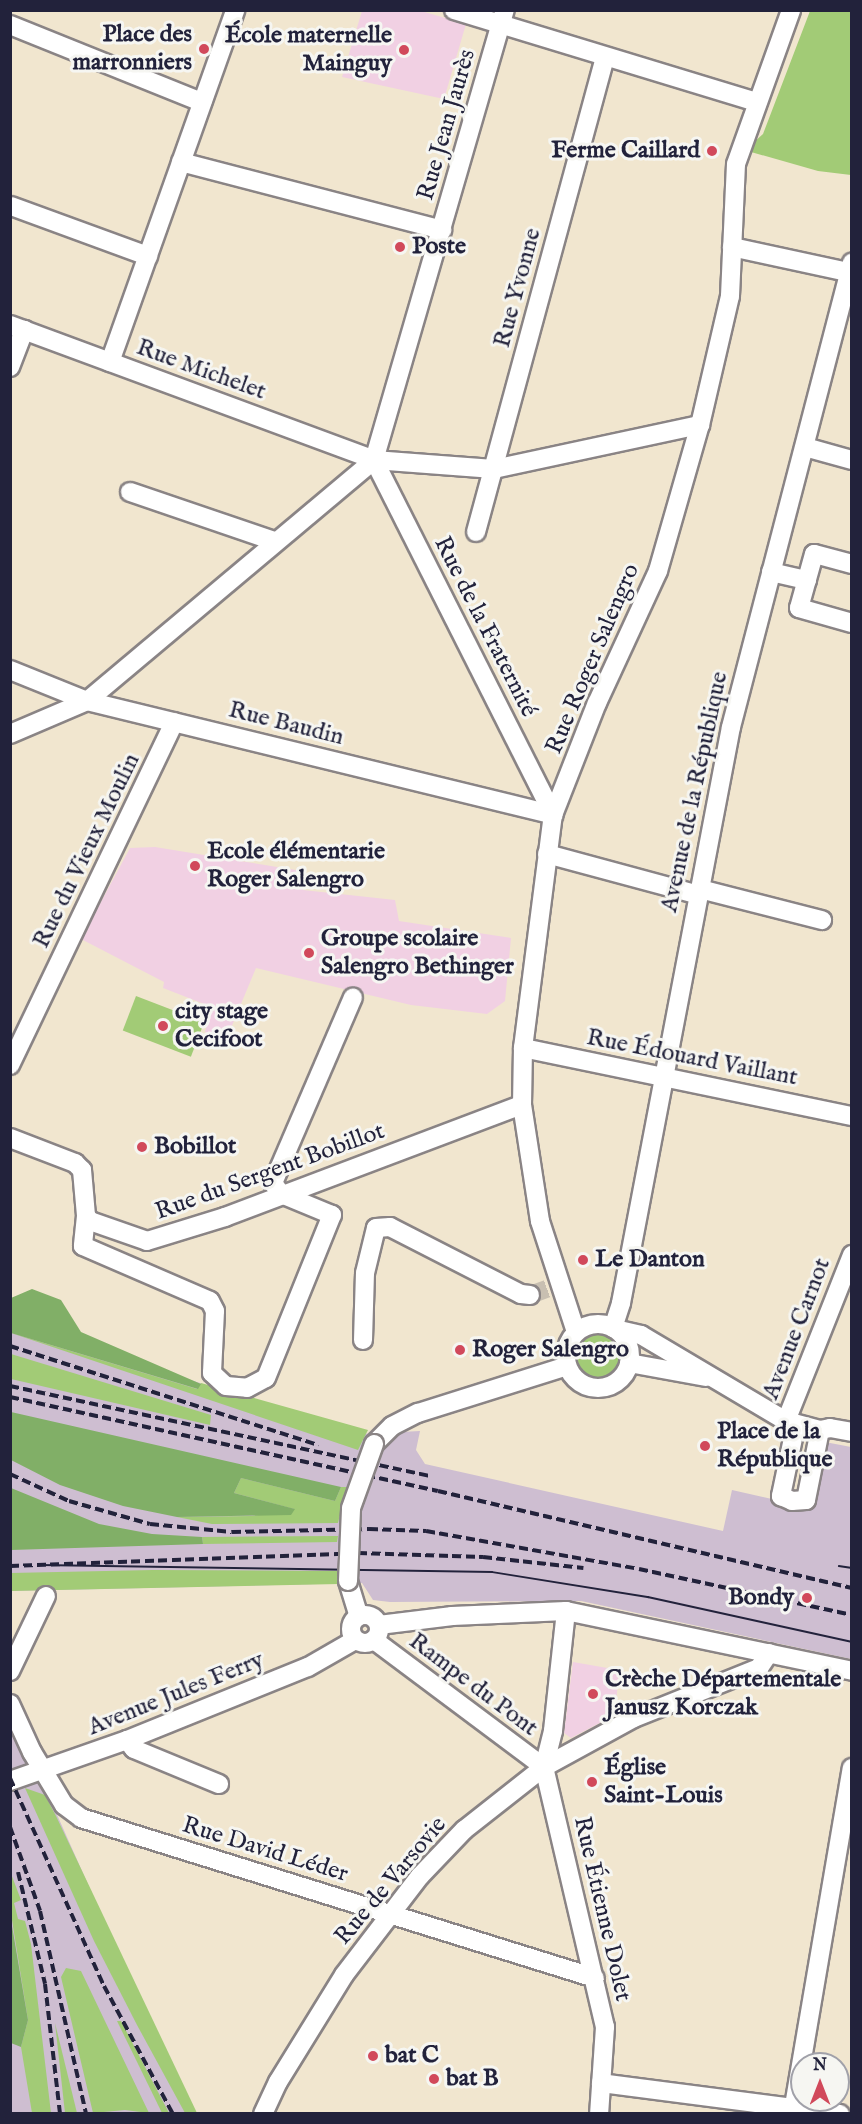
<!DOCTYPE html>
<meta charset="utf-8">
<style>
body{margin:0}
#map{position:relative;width:862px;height:2124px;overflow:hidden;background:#f1e6cf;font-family:"IM FELL English",serif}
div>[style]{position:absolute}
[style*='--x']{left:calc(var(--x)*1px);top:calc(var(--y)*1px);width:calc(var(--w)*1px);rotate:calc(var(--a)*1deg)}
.built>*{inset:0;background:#f1d0e3}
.industrial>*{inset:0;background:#cebed1}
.green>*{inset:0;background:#a2cb76;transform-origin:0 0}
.round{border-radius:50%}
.forest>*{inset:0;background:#81af67}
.minor-tunnel>*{height:18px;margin-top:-9px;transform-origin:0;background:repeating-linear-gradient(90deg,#c8bfb1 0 18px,transparent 0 27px)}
.roads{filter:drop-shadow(2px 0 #8a8485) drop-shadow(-2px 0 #8a8485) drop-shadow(0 2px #8a8485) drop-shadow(0 -2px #8a8485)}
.minor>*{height:18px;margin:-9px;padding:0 9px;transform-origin:9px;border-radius:9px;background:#fff}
.minor>.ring{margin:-9px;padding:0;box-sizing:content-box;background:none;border:18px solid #fff;border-radius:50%}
.tram>*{height:1.5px;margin:-0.75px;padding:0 0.75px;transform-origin:0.75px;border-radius:0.75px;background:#22223b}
.rail>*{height:4px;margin-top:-2px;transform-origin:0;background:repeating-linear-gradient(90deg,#22223b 0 9px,transparent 0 13.5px)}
.bridges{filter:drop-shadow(2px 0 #8a8485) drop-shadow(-2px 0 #8a8485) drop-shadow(0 2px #8a8485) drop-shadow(0 -2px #8a8485)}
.minor-bridge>*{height:18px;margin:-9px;padding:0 9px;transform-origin:9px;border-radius:9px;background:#fff}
.dots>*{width:16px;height:16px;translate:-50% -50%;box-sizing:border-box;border:3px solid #f6f6f2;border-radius:50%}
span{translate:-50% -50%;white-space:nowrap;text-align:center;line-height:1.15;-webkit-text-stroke:6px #f6f6f2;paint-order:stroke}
.poi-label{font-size:24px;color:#22223b;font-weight:700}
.right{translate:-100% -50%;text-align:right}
.left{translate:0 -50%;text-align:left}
.street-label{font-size:24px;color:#22223b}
.frame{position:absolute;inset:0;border:12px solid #22223b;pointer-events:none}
.north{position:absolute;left:790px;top:2052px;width:60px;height:60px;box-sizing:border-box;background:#f6f6f2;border:2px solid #a1a1a9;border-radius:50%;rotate:0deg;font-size:16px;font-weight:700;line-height:24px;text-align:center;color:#22223b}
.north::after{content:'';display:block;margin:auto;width:21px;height:27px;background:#d1495b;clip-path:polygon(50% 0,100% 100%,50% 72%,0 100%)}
</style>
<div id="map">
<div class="built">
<div style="clip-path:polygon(362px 11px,421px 11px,466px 24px,444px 99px,342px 77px)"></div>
<div style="clip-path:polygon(155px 847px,302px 871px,303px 890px,395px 900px,399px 921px,511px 938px,505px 1001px,487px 1014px,411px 1005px,256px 968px,226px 1040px,205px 1032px,212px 1007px,163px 988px,164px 982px,81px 939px,130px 848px)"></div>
<div style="clip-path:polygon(573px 1662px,619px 1670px,615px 1715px,571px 1738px,564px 1733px)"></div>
</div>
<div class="industrial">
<div style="clip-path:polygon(10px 1313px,134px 1362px,361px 1434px,420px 1431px,416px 1450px,425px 1464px,723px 1531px,732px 1490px,811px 1508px,825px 1442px,851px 1447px,851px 1659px,581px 1601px,390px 1602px,373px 1600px,362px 1583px,11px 1591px)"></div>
<div style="clip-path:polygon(10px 1709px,119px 1954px,196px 2113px,11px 2113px)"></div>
</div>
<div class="green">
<div style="clip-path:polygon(810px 11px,851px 11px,851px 175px,818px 171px,751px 152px,753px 143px,763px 134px)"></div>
<div style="left:136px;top:996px;width:73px;height:37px;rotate:21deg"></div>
<div style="clip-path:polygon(11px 1333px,197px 1389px,201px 1383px,368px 1430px,358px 1450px)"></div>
<div class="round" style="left:574px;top:1334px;width:46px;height:46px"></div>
<div style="clip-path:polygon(11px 1354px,211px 1415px,210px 1425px,11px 1379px)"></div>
<div style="clip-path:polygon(241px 1478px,335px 1501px,341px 1487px,347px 1487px,338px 1523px,212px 1524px,177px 1517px,252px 1516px,294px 1509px,234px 1493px)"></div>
<div style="clip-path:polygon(338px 1536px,337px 1542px,203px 1544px,202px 1537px)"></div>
<div style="clip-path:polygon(153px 1570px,338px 1571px,339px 1584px,11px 1591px,10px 1573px)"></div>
<div style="clip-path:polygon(25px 1788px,45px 1795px,56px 1816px,197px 2113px,185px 2113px,137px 2025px,94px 1941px)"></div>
<div style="clip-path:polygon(10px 1871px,21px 1900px,14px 1903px,18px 1919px,25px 1921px,31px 1944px,51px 2113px,32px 2113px,21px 2047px,28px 2020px,11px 1914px)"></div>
<div style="clip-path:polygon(66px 1968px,81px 1971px,149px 2113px,125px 2110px,93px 2113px,61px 1977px)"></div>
<div style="clip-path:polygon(117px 2021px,121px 2021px,169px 2113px,162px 2113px)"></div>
<div style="clip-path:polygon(55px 2023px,77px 2113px,65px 2113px)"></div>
</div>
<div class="forest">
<div style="clip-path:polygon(32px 1289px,61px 1300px,81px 1332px,201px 1384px,198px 1389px,11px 1333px,11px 1298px)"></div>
<div style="clip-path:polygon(11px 1412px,341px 1487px,335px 1501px,241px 1478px,234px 1493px,295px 1509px,291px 1515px,177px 1517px,123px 1506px,60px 1485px,11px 1460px)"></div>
<div style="clip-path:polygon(11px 1488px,99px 1524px,152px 1534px,202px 1537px,203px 1544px,11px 1550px)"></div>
<div style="clip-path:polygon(10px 1914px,28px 2020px,21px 2047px,11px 2043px)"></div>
</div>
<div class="minor-tunnel">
<div style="--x:530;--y:1295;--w:20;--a:-20"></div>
</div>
<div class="roads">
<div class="minor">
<div style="--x:454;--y:10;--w:317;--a:16.9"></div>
<div style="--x:10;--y:25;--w:207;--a:21.9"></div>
<div style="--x:181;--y:162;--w:270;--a:14.6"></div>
<div style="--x:11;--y:206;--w:146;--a:20.1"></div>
<div style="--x:732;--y:247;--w:123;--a:12.2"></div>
<div style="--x:10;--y:325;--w:388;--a:20.3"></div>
<div style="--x:374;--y:460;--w:120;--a:4.3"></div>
<div style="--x:494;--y:469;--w:211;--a:-12.1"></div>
<div style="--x:110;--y:362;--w:374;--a:-70.4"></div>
<div style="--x:10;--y:367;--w:40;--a:-69"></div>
<div style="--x:805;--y:447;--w:49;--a:15.5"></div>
<div style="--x:374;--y:460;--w:469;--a:-73.8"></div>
<div style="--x:374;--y:460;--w:398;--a:63.2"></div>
<div style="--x:130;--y:492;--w:152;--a:18.8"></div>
<div style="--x:476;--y:532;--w:492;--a:-74.8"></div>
<div style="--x:852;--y:564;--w:39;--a:-165"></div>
<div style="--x:814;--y:554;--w:56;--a:105.5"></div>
<div style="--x:799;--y:608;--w:55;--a:15.8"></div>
<div style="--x:771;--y:572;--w:37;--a:13"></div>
<div style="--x:10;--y:670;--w:83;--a:21.9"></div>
<div style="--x:87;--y:701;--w:480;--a:13.7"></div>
<div style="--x:10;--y:734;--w:84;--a:-23.2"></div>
<div style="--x:87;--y:701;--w:375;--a:-40"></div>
<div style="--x:547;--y:854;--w:157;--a:15.1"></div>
<div style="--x:700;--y:889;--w:126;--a:14.3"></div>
<div style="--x:523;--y:1048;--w:336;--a:11.7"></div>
<div style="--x:10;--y:1065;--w:380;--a:-64.4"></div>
<div style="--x:10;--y:1138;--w:70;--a:21"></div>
<div style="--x:75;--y:1163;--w:10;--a:45"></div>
<div style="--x:82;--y:1170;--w:46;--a:85"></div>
<div style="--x:86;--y:1216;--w:30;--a:96"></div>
<div style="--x:83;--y:1246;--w:138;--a:23.4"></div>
<div style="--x:210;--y:1301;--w:11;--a:63"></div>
<div style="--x:215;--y:1311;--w:62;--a:92.8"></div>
<div style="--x:212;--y:1373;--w:19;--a:43"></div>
<div style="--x:226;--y:1386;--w:21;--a:5"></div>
<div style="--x:247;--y:1388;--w:21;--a:-28"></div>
<div style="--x:266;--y:1378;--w:176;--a:-68"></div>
<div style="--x:332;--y:1215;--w:55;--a:-157.6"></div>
<div style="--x:281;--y:1194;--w:14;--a:-126"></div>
<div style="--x:273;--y:1183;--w:202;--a:-66.7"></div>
<div style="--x:86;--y:1216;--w:6;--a:51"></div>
<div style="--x:90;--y:1221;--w:60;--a:19.3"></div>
<div style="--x:147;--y:1241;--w:82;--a:-17.1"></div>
<div style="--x:225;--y:1217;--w:317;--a:-20.7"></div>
<div class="ring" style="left:566px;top:1324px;width:46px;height:46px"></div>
<div style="--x:613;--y:1328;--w:26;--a:-72"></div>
<div style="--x:621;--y:1303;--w:586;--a:-79.19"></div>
<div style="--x:731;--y:727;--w:480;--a:-75.4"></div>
<div style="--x:615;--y:1329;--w:27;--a:13"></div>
<div style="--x:641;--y:1335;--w:169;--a:30.7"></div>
<div style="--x:786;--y:1421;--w:35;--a:15"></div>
<div style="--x:820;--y:1430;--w:10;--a:-11"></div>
<div style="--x:830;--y:1428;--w:22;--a:10"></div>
<div style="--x:576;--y:1332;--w:117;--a:-108"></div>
<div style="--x:540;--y:1221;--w:117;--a:-98.8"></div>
<div style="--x:522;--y:1105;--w:57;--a:-89"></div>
<div style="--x:523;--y:1048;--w:235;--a:-82.7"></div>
<div style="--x:553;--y:815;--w:120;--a:-68.6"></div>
<div style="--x:597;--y:703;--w:145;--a:-65.2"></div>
<div style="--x:658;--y:571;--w:152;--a:-74"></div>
<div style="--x:700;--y:425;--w:132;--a:-76.9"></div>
<div style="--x:730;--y:296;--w:132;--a:-87.4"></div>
<div style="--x:736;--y:164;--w:164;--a:-70.3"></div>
<div style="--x:363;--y:1340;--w:67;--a:-88.3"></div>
<div style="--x:365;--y:1273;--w:46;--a:-76.3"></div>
<div style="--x:376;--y:1228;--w:14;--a:-4"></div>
<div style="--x:390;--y:1227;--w:147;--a:27.1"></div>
<div style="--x:521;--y:1294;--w:9;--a:6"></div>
<div style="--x:629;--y:1363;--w:78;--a:10.3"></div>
<div style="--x:786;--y:1421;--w:179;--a:-68.3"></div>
<div style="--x:796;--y:1424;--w:74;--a:101.8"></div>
<div style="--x:781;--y:1496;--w:12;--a:24"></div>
<div style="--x:792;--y:1501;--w:14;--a:-4"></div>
<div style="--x:806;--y:1500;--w:71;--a:-78.7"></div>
<div style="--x:374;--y:1444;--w:25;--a:-45"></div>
<div style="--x:392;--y:1426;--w:29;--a:-27"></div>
<div style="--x:418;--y:1413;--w:156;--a:-17.5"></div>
<div style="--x:348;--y:1581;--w:37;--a:73"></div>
<div style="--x:566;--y:1611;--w:121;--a:96.2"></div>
<div style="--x:553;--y:1731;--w:37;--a:104"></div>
<div style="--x:544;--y:1767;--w:267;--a:76.8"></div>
<div style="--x:605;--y:2027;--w:87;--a:93.9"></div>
<div class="ring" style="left:351px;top:1615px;width:10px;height:10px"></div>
<div style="--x:379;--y:1625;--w:74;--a:-7"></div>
<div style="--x:452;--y:1616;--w:114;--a:-2.5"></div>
<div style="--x:566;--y:1611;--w:292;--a:11.8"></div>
<div style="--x:374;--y:1640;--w:212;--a:36.8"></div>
<div style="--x:10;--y:1671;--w:83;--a:-64.4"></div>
<div style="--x:10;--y:1704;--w:53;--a:65.4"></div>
<div style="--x:32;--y:1752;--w:62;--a:58.9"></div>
<div style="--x:64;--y:1805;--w:21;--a:37"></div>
<div style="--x:81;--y:1818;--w:538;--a:17.29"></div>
<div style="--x:127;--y:1740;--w:11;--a:52"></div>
<div style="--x:134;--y:1749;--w:92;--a:22.4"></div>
<div style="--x:10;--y:1781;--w:124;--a:-19.3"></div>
<div style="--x:127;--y:1740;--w:195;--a:-22"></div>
<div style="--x:308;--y:1667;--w:54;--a:-29.9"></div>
<div style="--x:601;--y:2083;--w:241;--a:7.4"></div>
<div style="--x:794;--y:2106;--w:343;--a:-80.3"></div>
<div style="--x:263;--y:2114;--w:35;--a:-65"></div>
<div style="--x:278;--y:2082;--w:126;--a:-58.3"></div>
<div style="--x:344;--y:1975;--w:125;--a:-52.5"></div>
<div style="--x:420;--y:1876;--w:64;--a:-46.3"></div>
<div style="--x:464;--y:1830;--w:102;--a:-38.2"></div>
<div style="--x:544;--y:1767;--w:102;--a:-28.6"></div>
<div style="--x:634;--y:1718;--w:135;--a:-21.8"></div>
<div style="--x:759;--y:1668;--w:18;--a:-56"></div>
</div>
</div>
<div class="tram">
<div style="--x:41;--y:1565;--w:451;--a:0.9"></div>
<div style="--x:492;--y:1572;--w:158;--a:9.1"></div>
<div style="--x:648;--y:1597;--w:209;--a:12.4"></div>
<div style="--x:839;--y:1566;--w:13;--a:9"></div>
</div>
<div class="rail">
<div style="--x:10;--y:1346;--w:324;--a:17.8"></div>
<div style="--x:10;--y:1386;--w:430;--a:12.1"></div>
<div style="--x:10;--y:1397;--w:438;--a:12.4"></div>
<div style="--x:438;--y:1491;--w:425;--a:13.2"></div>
<div style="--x:10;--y:1474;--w:65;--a:24.6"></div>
<div style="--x:69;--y:1501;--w:84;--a:15.9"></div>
<div style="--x:150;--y:1524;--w:82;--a:5.6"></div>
<div style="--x:232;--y:1532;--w:137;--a:-1.3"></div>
<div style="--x:369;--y:1529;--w:57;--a:2"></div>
<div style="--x:426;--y:1531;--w:216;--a:10.1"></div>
<div style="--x:639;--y:1569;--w:218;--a:12.2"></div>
<div style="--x:10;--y:1566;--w:348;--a:-2.1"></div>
<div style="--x:358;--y:1553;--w:125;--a:1.8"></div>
<div style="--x:483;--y:1557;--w:101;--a:6.3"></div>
<div style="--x:10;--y:1778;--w:228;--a:65.7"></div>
<div style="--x:104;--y:1986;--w:145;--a:61.7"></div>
<div style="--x:10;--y:1827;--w:89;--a:70.3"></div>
<div style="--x:40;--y:1911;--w:208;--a:77.2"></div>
<div style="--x:18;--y:1872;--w:115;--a:76.4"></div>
<div style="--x:45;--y:1984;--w:131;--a:83.4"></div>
</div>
<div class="bridges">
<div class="minor-bridge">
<div style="--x:348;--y:1581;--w:73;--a:-87.6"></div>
<div style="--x:351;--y:1508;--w:68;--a:-70.2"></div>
</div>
</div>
<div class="dots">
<div style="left:204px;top:49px;background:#d1495b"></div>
<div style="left:404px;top:50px;background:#d1495b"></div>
<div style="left:712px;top:151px;background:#d1495b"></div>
<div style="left:400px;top:247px;background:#d1495b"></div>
<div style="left:195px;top:866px;background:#d1495b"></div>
<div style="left:309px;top:953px;background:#d1495b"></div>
<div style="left:163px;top:1026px;background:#d1495b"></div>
<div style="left:142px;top:1147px;background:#d1495b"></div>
<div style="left:583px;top:1260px;background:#d1495b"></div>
<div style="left:460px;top:1350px;background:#d1495b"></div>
<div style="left:705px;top:1446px;background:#d1495b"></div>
<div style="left:807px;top:1598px;background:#d1495b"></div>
<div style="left:593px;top:1694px;background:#d1495b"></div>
<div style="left:592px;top:1782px;background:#d1495b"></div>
<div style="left:373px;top:2056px;background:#d1495b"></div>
<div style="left:434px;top:2079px;background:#d1495b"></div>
</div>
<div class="poi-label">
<span class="right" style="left:192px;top:49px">Place des<br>marronniers</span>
<span class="right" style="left:392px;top:50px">École maternelle<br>Mainguy</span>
<span class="right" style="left:700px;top:151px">Ferme Caillard</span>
<span class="left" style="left:412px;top:247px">Poste</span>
<span class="left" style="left:207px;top:866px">Ecole élémentarie<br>Roger Salengro</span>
<span class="left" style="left:321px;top:953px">Groupe scolaire<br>Salengro Bethinger</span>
<span class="left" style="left:175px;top:1026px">city stage<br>Cecifoot</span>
<span class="left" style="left:154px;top:1147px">Bobillot</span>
<span class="left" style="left:595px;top:1260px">Le Danton</span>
<span class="left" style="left:472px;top:1350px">Roger Salengro</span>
<span class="left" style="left:717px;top:1446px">Place de la<br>République</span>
<span class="right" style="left:794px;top:1598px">Bondy</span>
<span class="left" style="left:605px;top:1694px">Crèche Départementale<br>Janusz Korczak</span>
<span class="left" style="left:604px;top:1782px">Église<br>Saint-Louis</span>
<span class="left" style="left:385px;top:2056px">bat C</span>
<span class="left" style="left:446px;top:2079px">bat B</span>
</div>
<div class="street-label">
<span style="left:447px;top:125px;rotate:-74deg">Rue Jean Jaurès</span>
<span style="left:518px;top:288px;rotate:-75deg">Rue Yvonne</span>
<span style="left:201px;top:370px;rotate:20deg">Rue Michelet</span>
<span style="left:485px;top:627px;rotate:63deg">Rue de la Fraternité</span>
<span style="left:593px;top:659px;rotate:-67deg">Rue Roger Salengro</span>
<span style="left:286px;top:724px;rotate:14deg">Rue Baudin</span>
<span style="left:695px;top:792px;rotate:-78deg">Avenue de la République</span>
<span style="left:87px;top:851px;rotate:-64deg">Rue du Vieux Moulin</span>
<span style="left:692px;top:1058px;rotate:11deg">Rue Édouard Vaillant</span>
<span style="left:270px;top:1172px;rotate:-20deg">Rue du Sergent Bobillot</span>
<span style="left:797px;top:1329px;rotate:-69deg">Avenue Carnot</span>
<span style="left:473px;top:1685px;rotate:37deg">Rampe du Pont</span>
<span style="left:176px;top:1694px;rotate:-22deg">Avenue Jules Ferry</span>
<span style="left:265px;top:1850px;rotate:17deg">Rue David Léder</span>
<span style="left:391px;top:1881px;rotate:-50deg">Rue de Varsovie</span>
<span style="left:602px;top:1909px;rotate:77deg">Rue Étienne Dolet</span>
</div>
<div class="frame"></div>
<div class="north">N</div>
</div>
